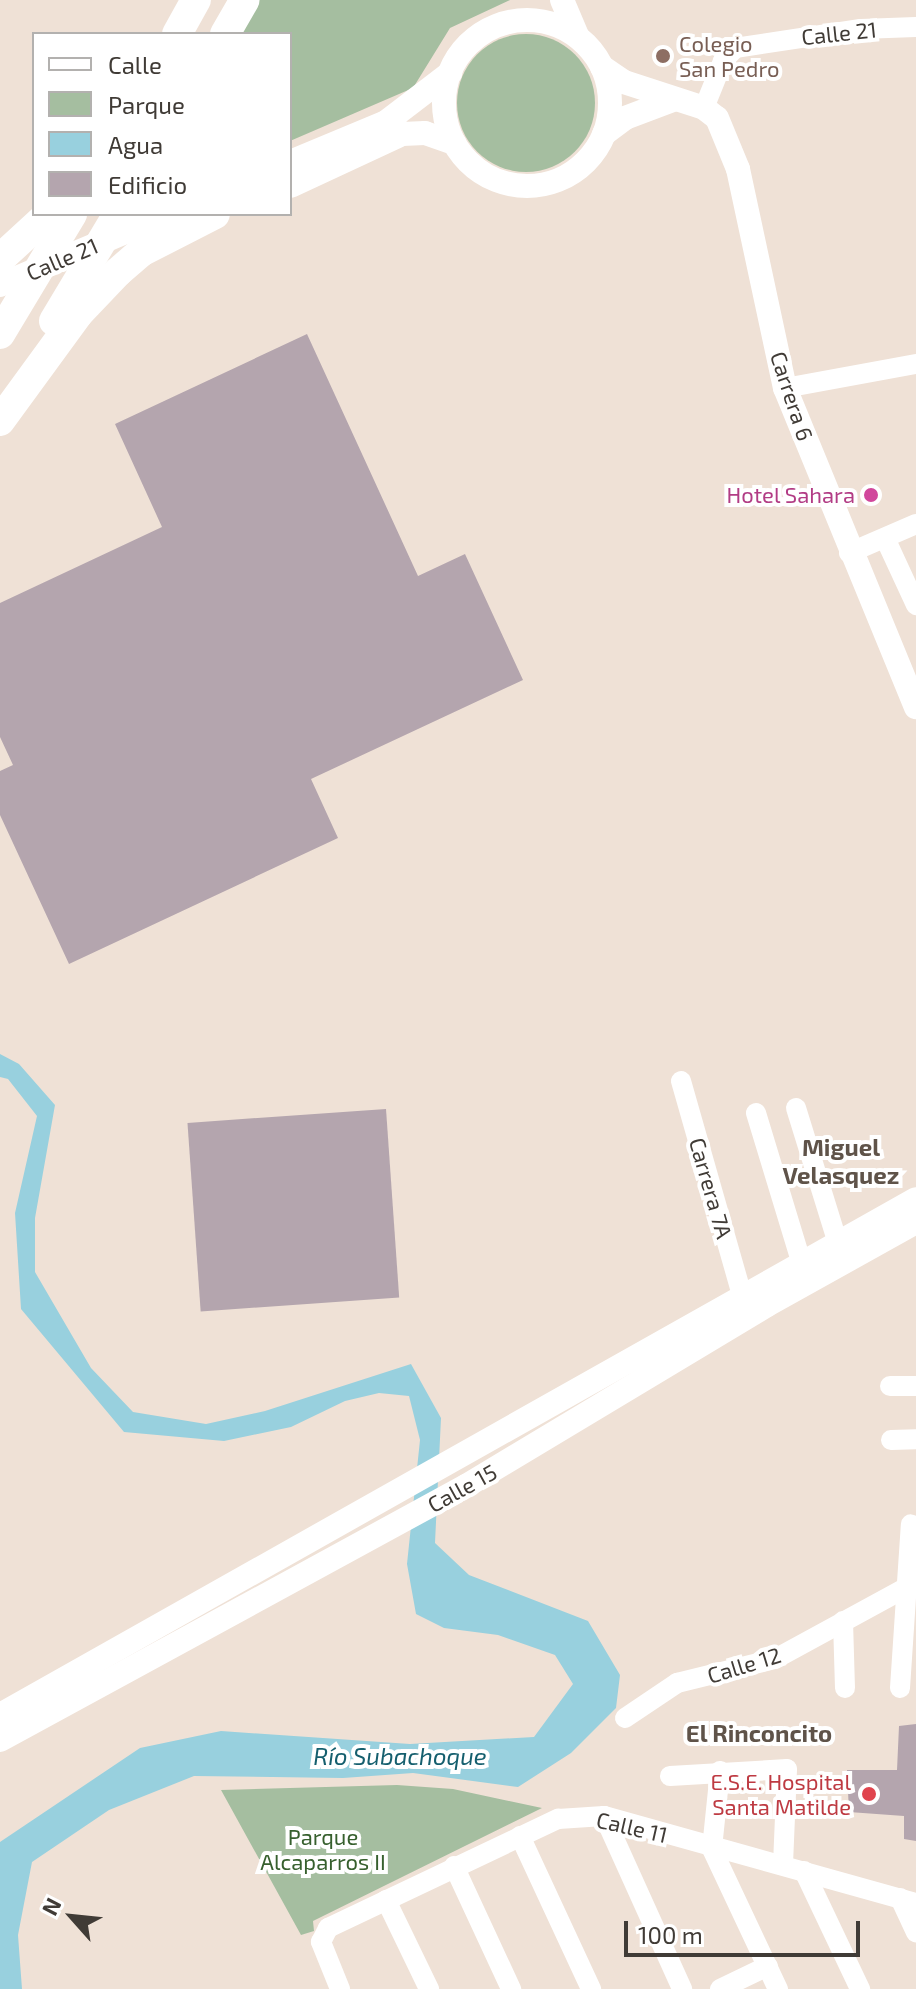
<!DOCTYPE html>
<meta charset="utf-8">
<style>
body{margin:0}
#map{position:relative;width:916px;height:1989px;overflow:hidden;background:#efe1d6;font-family:"Exo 2",sans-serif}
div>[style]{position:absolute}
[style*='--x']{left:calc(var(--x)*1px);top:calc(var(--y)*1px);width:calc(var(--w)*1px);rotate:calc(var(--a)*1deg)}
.green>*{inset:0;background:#a5bea0}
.round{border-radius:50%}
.water>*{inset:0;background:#98d0de}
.building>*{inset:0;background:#b4a5ae;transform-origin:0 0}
.minor>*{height:20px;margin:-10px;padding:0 10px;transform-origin:10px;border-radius:10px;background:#fff}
.tertiary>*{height:24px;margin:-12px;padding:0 12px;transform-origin:12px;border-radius:12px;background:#fff}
.tertiary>.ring{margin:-12px;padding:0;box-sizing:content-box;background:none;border:24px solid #fff;border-radius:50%}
.primary>*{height:30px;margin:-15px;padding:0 15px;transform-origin:15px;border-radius:15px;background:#fff}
.dots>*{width:22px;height:22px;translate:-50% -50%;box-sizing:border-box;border:4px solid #fff;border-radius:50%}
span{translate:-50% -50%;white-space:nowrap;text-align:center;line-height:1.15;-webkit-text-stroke:8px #fff;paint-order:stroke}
.street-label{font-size:22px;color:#403b36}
.education-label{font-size:22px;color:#785e54}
.left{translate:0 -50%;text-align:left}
.hotel-label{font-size:22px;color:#b23c85}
.right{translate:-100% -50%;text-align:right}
.health-label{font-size:22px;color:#be3a42}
.park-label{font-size:22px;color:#37602e}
.neighbourhood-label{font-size:24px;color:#5f5349;font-weight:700}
.water-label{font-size:24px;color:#155f6e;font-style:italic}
.legend{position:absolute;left:32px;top:32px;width:260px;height:184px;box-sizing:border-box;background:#fff;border:2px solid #b3b1af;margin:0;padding:10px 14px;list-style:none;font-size:24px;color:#403b36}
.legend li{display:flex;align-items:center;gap:16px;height:40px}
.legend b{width:40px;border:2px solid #b3b1af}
.north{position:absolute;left:32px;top:1877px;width:80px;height:80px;-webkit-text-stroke:6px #fff;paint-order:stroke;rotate:297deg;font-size:22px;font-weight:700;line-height:32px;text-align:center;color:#403b36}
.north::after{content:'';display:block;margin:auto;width:28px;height:36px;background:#403b36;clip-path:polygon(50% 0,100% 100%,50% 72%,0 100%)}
.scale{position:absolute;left:624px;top:1921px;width:236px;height:36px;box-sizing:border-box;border:4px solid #403b36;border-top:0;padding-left:10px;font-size:24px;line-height:28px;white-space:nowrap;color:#403b36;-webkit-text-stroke:6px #fff;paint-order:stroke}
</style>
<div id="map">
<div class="green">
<div style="clip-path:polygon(258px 0,510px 0,450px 28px,413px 88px,290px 141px,290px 34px,238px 34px)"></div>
<div class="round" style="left:457px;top:34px;width:138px;height:138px"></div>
<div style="clip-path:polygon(397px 1785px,453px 1789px,542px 1808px,313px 1921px,314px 1931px,301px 1935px,221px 1790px)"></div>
</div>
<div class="water">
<div style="clip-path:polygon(0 1054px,19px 1064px,55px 1105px,35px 1218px,35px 1272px,91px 1368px,133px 1412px,206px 1424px,265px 1411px,411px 1364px,441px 1418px,435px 1543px,469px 1575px,588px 1621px,620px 1675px,616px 1708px,571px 1753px,518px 1787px,413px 1773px,343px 1778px,194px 1776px,109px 1810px,32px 1862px,18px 1935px,22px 1989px,0 1989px,0 1842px,140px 1748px,221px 1731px,410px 1744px,534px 1737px,573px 1684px,555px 1655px,498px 1635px,444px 1628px,416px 1614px,407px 1564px,420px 1440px,409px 1396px,379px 1393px,345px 1401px,291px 1427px,224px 1441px,124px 1432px,21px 1309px,15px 1213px,37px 1116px,8px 1079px,0 1077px)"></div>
</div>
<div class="building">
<div style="clip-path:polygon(307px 334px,418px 576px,465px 554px,523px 680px,311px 779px,338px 838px,69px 964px,0 815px,0 771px,13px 765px,0 737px,0 603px,162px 527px,115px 424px)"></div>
<div style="left:386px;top:1109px;width:189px;height:199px;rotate:86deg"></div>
<div style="clip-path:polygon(916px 1724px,916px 1841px,904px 1839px,904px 1816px,849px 1812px,847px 1770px,897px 1770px,899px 1726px)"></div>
</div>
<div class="minor">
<div style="--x:704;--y:108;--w:51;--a:-68"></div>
<div style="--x:723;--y:61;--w:18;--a:-47"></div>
<div style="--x:735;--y:48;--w:127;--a:-8.6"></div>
<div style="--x:861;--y:29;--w:55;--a:-2.1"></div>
<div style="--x:785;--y:388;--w:133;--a:-10.4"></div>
<div style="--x:885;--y:538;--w:74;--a:65.2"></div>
<div style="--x:849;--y:553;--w:73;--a:-23.4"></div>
<div style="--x:681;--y:1081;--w:223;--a:74.1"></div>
<div style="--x:796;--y:1108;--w:142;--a:72.8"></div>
<div style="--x:756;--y:1113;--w:155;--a:73.1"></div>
<div style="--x:890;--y:1386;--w:26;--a:0"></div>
<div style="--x:891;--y:1440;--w:25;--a:-2"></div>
<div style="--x:843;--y:1621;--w:67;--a:88.3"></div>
<div style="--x:900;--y:1688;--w:164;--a:-86.2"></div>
<div style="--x:625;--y:1718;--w:63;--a:-33.9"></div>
<div style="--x:677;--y:1683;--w:101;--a:-13.8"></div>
<div style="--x:775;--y:1659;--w:150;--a:-28.6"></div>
<div style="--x:720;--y:1771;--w:78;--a:95.9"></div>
<div style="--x:712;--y:1849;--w:155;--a:64.8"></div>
<div style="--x:670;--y:1776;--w:117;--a:-3.4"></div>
<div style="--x:787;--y:1769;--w:96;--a:92.4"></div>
<div style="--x:604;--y:1816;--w:190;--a:65.7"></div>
<div style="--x:520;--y:1836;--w:169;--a:65.1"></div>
<div style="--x:454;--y:1866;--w:136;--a:65.1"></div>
<div style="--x:804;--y:1871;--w:131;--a:64.6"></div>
<div style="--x:900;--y:1898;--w:38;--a:65"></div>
<div style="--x:386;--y:1900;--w:99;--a:64.2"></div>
<div style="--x:340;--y:1989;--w:51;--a:-112"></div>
<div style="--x:321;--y:1942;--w:16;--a:-63"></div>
<div style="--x:328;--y:1928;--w:255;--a:-25.4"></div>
<div style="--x:558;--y:1819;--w:46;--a:-3.7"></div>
<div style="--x:604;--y:1816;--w:324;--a:15.6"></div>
<div style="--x:720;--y:1989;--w:53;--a:-25.6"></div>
</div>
<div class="tertiary">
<div style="--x:562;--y:0;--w:39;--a:67"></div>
<div class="ring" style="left:444px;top:20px;width:142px;height:142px"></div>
<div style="--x:602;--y:67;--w:27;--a:34"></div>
<div style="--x:624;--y:82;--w:84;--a:18"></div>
<div style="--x:704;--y:108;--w:16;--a:38"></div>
<div style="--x:717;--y:118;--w:55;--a:67.6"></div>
<div style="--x:738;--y:169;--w:224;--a:77.9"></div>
<div style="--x:785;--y:388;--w:345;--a:67.7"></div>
<div style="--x:604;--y:134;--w:26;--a:-37"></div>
<div style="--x:625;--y:118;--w:51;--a:-20.6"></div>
<div style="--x:379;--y:135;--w:46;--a:-2.5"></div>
<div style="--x:425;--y:133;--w:31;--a:19"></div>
<div style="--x:290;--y:162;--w:104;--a:-22.6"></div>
<div style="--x:386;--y:122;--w:81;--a:-37.4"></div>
<div style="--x:0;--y:285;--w:182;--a:-22.9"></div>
<div style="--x:0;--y:1715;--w:1051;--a:-29.39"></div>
<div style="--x:0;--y:1740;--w:531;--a:-28.59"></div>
<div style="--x:466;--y:1486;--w:351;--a:-31"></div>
<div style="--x:767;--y:1305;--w:171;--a:-29.1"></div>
</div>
<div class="primary">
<div style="--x:177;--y:34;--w:39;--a:-61"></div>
<div style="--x:225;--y:34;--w:39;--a:-60"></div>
<div style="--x:290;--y:183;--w:118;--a:-25"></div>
<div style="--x:0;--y:259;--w:67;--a:-42.6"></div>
<div style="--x:54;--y:321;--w:125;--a:-59.1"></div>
<div style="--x:0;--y:334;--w:140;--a:-59"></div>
<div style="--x:0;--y:421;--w:132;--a:-53.9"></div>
<div style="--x:78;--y:314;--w:58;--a:-46.4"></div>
<div style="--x:118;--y:272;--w:30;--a:-41"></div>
<div style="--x:141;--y:252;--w:83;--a:-27.2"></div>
</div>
<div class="dots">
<div style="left:663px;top:56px;background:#8d6e63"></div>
<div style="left:871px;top:495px;background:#d1479c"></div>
<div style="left:869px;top:1794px;background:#e0444e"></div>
</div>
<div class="street-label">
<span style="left:839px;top:33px;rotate:-6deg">Calle 21</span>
<span style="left:62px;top:259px;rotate:-23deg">Calle 21</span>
<span style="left:792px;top:396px;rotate:72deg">Carrera 6</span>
<span style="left:711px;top:1188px;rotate:74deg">Carrera 7A</span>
<span style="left:462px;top:1488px;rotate:-29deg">Calle 15</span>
<span style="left:744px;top:1665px;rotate:-17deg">Calle 12</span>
<span style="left:632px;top:1827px;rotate:13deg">Calle 11</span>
</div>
<div class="education-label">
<span class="left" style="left:679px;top:56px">Colegio<br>San Pedro</span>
</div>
<div class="hotel-label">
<span class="right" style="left:855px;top:495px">Hotel Sahara</span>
</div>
<div class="health-label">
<span class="right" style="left:851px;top:1794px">E.S.E. Hospital<br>Santa Matilde</span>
</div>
<div class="park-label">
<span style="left:323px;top:1849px">Parque<br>Alcaparros II</span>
</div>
<div class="neighbourhood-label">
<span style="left:841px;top:1161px">Miguel<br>Velasquez</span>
<span style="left:759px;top:1733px">El Rinconcito</span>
</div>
<div class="water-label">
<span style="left:400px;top:1756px">Río Subachoque</span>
</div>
<ul class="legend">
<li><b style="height:10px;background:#fff"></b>Calle</li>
<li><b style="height:22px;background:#a5bea0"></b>Parque</li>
<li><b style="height:22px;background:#98d0de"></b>Agua</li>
<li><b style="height:22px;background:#b4a5ae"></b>Edificio</li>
</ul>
<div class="north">N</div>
<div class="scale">100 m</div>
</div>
